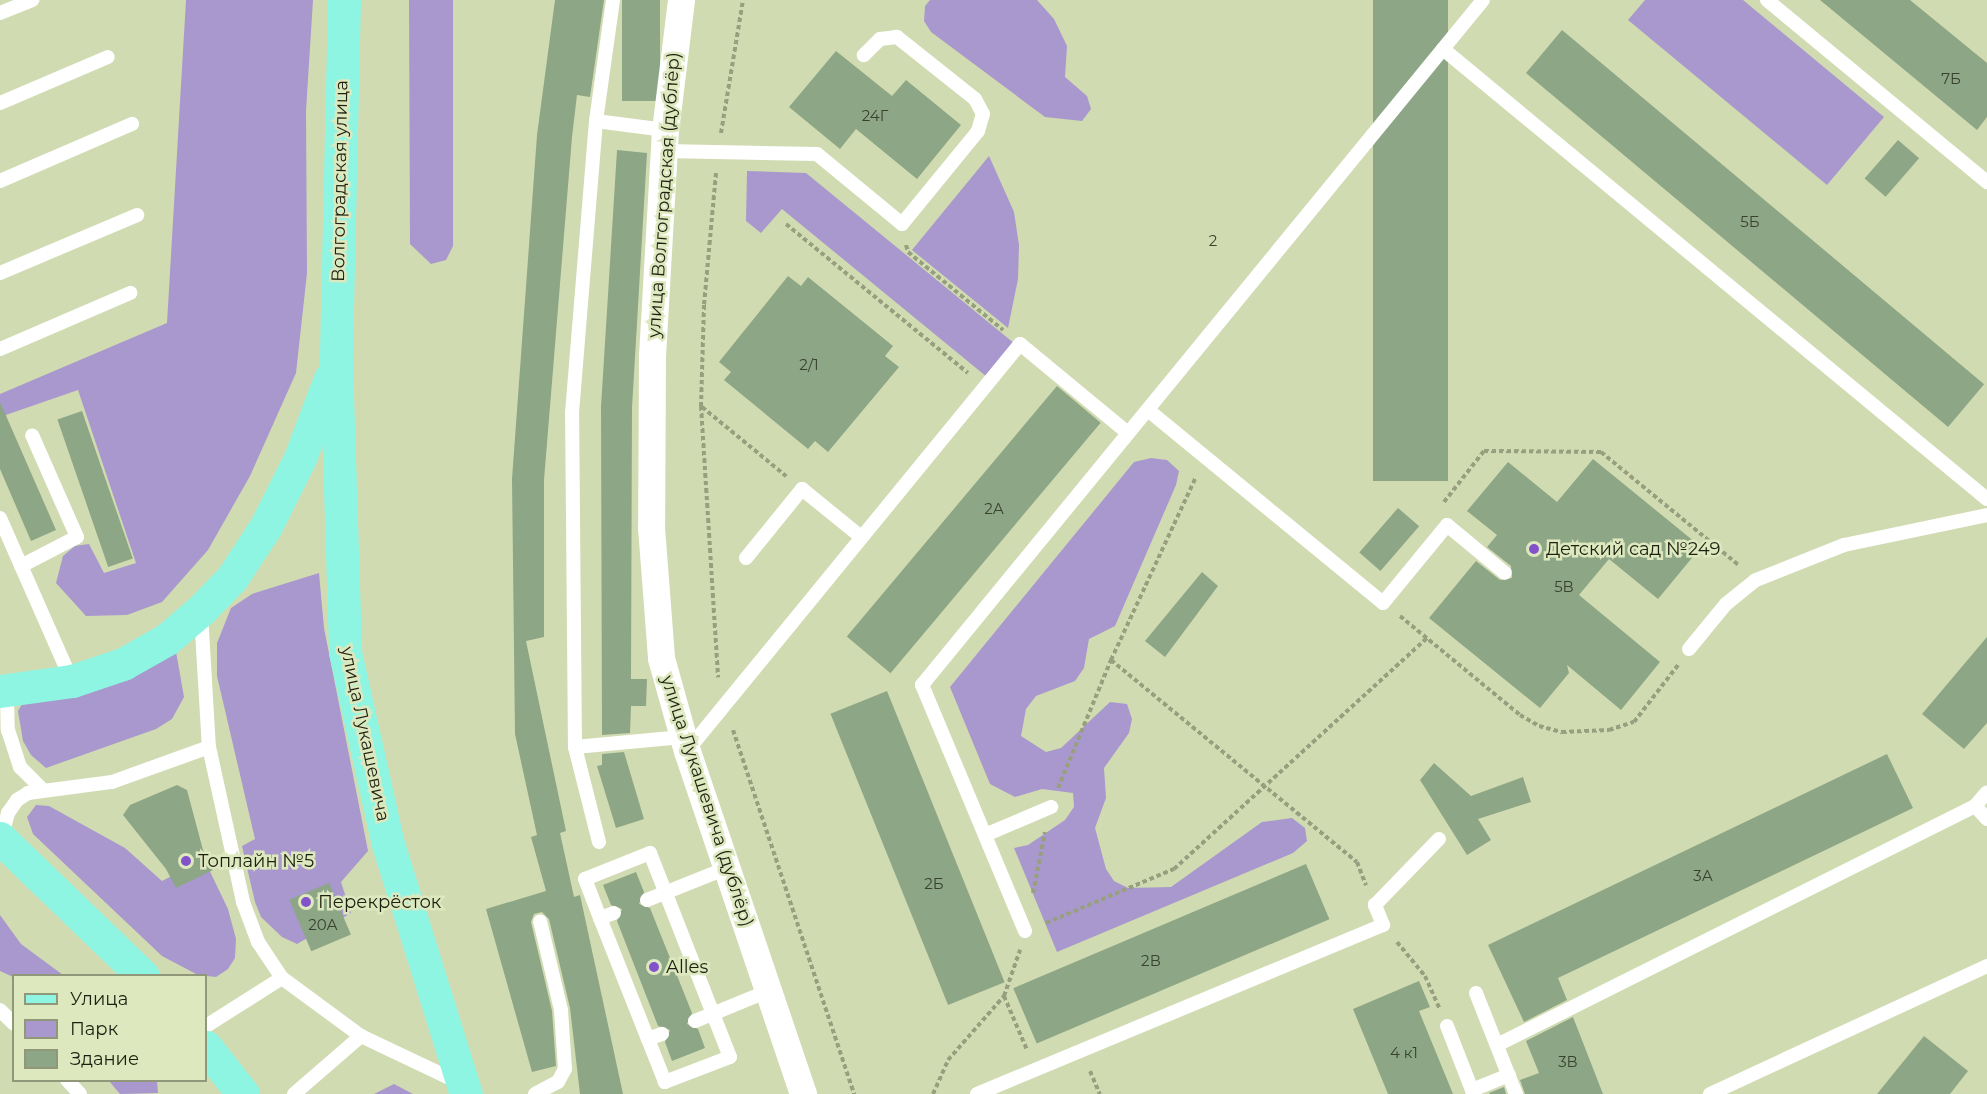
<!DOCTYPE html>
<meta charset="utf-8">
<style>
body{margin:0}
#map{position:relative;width:1987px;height:1094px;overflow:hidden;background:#d1dbb2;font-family:Montserrat,sans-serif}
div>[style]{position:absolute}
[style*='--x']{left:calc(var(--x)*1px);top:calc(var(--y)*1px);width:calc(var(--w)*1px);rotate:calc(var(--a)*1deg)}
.green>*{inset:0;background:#a898cd}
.building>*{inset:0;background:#8da685;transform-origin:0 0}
.path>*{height:4px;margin-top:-2px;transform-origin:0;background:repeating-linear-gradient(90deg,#979f7e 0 4.5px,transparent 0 7.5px)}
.service>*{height:14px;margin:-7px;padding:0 7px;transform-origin:7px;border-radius:7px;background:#fff}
.minor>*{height:27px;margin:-13.5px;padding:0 13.5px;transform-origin:13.5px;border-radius:13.5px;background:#fff}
.primary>*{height:33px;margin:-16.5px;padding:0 16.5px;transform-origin:16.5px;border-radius:16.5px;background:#8ff5e3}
.dots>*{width:16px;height:16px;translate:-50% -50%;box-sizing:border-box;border:3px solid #dee8bf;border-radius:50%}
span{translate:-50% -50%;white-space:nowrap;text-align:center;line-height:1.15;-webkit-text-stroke:5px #dee8bf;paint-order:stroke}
.number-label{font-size:15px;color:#38422d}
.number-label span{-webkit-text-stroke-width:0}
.street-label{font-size:18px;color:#1c2010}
.poi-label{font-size:18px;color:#1c2010}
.left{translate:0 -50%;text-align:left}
.legend{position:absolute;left:12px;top:974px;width:195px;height:108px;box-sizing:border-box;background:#dee8bf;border:2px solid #909879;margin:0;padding:8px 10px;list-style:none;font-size:18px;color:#1c2010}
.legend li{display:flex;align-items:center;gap:12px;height:30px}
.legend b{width:30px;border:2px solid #909879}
</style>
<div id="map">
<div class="green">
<div style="clip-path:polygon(186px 0,313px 0,306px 111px,307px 273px,296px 373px,250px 476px,208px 550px,162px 602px,127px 615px,86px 616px,56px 583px,63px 556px,75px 546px,89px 544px,104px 573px,136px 563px,78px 390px,0 417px,0 394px,167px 323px)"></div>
<div style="clip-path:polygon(409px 0,453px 0,453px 246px,446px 260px,431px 264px,410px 244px)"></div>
<div style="clip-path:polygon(930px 0,1037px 0,1054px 19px,1067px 46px,1065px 77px,1087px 96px,1091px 109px,1082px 121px,1045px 117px,931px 32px,924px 21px,925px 6px)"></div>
<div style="clip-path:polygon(1645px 0,1743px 0,1884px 117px,1827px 185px,1628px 20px)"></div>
<div style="clip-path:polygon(989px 156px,1014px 212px,1019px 245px,1018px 279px,1008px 328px,912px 250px)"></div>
<div style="clip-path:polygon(747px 171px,806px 173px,1015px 344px,987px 377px,782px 209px,761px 233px,746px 221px)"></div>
<div style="clip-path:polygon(1151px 458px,1167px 460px,1179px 471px,1176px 485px,1115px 626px,1089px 639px,1084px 668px,1075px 681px,1036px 696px,1026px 709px,1021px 736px,1046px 752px,1061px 748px,1110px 702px,1127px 704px,1132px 719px,1129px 733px,1104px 768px,1106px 798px,1095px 828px,1106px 869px,1114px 881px,1128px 888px,1171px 887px,1262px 822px,1292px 818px,1305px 828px,1307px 841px,1293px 853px,1057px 952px,1014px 848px,1028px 845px,1065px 820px,1074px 807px,1073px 793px,1042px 789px,1015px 797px,990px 784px,950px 687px,1134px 462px)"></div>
<div style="clip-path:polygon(319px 573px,324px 628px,368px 851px,341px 882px,351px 913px,297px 944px,282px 937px,261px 917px,255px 902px,242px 846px,255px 839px,217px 676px,217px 643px,231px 608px,252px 594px)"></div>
<div style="clip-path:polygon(175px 646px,184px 697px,172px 719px,156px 729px,46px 768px,31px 755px,23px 741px,18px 711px,25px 699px)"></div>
<div style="clip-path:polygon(36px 805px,49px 806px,125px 848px,162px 881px,204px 859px,228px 909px,236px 939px,235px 958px,228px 969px,216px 977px,198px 975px,162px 956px,33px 834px,27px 817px)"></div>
<div style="clip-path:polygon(0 915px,21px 944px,63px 975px,13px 977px,0 971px)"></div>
<div style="clip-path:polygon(109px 1081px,157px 1081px,158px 1093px,120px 1094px)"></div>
<div style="clip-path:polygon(394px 1084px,413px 1094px,374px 1094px)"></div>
</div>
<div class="building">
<div style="clip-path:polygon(555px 0,604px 0,590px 97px,577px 95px,572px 137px,544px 480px,544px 637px,526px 641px,566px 831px,560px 833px,574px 897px,580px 895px,623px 1094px,580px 1094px,570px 1008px,549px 919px,542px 912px,534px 914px,531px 922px,552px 1011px,556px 1066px,532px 1072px,486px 909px,546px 891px,531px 837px,537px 835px,515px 734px,512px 479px,537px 135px)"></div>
<div style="left:622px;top:0;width:38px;height:101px"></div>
<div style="left:1373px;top:0;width:75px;height:481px"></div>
<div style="clip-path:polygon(1820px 0,1910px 0,1987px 63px,1987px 117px,1977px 130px)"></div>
<div style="left:1562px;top:30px;width:551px;height:56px;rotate:40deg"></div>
<div style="clip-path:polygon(836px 51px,892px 96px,906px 80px,961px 125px,917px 179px,856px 129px,840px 149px,789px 107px)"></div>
<div style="left:1898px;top:140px;width:28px;height:51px;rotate:41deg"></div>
<div style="clip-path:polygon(617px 150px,647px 153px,632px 408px,631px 679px,647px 679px,646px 706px,631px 706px,630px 733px,602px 735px,601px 407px)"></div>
<div style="clip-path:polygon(788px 276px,801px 286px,808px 277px,893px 346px,885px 356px,899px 367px,828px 452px,815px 441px,808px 449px,724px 380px,731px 372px,719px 362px)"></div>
<div style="left:1057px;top:386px;width:57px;height:327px;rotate:40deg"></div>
<div style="clip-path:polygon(0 402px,56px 530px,31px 541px,0 469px)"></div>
<div style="left:82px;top:411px;width:156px;height:26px;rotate:71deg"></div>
<div style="clip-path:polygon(1593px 459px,1701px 547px,1658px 599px,1609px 559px,1579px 595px,1660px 662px,1621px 710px,1567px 665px,1569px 673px,1540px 708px,1429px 618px,1476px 561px,1500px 580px,1512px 578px,1511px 566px,1487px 547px,1497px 535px,1467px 511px,1508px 462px,1557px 502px)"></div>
<div style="left:1398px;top:508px;width:28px;height:59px;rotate:41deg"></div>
<div style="clip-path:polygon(1202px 572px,1218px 586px,1165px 657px,1145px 641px)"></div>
<div style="clip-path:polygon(1987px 637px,1987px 723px,1964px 749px,1922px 714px)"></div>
<div style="left:887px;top:691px;width:314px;height:61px;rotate:68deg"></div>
<div style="clip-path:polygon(624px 752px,644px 819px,616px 828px,597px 766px,602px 765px,602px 754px)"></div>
<div style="clip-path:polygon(1887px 754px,1913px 808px,1558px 978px,1567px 1000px,1524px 1022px,1488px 945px)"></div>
<div style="clip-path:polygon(1434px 763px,1471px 796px,1523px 777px,1531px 802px,1478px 819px,1491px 840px,1467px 855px,1420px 780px)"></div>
<div style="clip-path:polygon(177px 785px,187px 790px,203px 850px,213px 870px,176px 888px,166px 869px,123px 815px,130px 805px)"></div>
<div style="left:1306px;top:864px;width:60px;height:318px;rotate:67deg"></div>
<div style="clip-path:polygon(636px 872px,644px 892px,639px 904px,650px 908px,692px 1013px,687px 1024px,698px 1029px,705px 1048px,672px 1061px,665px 1042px,670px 1030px,658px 1026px,617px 921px,622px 909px,611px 905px,603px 885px)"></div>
<div style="left:329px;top:883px;width:56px;height:43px;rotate:67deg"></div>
<div style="clip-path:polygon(1419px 981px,1430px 1007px,1419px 1011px,1453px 1094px,1388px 1094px,1353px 1009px)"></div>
<div style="clip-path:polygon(1573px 1017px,1603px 1094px,1525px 1094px,1520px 1080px,1539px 1073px,1526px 1041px)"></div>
<div style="clip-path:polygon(1924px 1036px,1968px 1071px,1950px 1094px,1877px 1094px)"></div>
<div style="clip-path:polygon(1504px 1087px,1506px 1094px,1490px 1094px,1489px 1093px)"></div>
</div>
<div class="path">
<div style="--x:721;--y:133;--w:135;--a:-80.6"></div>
<div style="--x:716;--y:173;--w:133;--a:95.2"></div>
<div style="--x:704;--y:305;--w:101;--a:91.7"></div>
<div style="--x:701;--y:406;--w:272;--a:86.4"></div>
<div style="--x:786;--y:224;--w:235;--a:39.3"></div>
<div style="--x:906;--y:245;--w:7;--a:74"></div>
<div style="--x:908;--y:252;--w:123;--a:39.4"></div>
<div style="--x:702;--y:407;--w:109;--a:39.4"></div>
<div style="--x:1444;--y:502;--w:65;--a:-51.9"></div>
<div style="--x:1484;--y:451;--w:117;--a:0.5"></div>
<div style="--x:1601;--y:452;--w:180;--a:39.4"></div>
<div style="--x:1400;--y:616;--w:156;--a:39.5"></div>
<div style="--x:1520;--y:715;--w:22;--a:30"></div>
<div style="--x:1539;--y:726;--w:24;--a:15"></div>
<div style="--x:1562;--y:732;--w:47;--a:-2.4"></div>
<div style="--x:1609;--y:730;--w:26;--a:-18"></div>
<div style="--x:1634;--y:722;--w:72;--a:-52.3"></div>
<div style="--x:1111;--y:660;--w:318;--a:39.4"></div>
<div style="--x:1357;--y:862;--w:25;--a:69"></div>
<div style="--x:733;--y:730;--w:384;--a:71.6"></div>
<div style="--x:1058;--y:788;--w:139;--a:-67.5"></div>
<div style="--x:1111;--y:660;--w:202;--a:-65.1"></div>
<div style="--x:1033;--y:893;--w:62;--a:-78.9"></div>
<div style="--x:1046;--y:923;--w:139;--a:-22.9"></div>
<div style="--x:1174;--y:869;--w:343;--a:-42.4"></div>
<div style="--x:1397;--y:942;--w:44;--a:50.5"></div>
<div style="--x:1425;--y:976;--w:35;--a:66"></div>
<div style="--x:1004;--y:996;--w:59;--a:66.9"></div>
<div style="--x:1090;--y:1071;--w:25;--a:67"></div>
<div style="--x:933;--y:1094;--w:37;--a:-66"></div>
<div style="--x:948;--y:1060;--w:85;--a:-48.8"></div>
<div style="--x:1004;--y:996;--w:49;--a:-70.8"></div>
</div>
<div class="service">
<div style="--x:1767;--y:0;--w:286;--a:39.6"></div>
<div style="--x:0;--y:13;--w:35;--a:-22"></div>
<div style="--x:1443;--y:49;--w:706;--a:39.6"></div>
<div style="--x:0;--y:103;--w:117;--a:-23.1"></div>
<div style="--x:596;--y:121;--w:70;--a:7.4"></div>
<div style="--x:664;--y:151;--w:153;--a:1.1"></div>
<div style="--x:817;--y:154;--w:110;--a:39.5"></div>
<div style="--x:902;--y:224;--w:120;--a:-50.7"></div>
<div style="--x:978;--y:131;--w:18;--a:-74"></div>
<div style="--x:983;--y:114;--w:17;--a:-118"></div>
<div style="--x:975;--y:99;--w:100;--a:-141.5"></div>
<div style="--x:897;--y:37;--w:17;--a:173"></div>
<div style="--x:880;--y:39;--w:23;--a:135"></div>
<div style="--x:0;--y:181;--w:144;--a:-23.4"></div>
<div style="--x:0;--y:273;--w:149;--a:-22.9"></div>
<div style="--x:0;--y:349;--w:142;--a:-23.3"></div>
<div style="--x:1148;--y:410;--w:304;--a:39.4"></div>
<div style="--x:1383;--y:603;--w:101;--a:-50.6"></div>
<div style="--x:1447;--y:525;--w:75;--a:39.6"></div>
<div style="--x:0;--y:518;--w:178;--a:66.2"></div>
<div style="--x:746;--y:558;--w:89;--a:-50.9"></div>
<div style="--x:802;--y:489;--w:76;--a:39.1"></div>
<div style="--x:21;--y:566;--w:63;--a:-27.4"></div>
<div style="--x:77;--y:537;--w:111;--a:-113.8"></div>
<div style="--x:201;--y:614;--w:133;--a:86.6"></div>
<div style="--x:209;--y:747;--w:159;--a:77.6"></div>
<div style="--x:243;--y:902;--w:43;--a:69.4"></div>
<div style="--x:258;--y:942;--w:43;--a:56.3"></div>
<div style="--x:282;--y:978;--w:98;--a:36.3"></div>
<div style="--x:361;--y:1036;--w:107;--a:25.4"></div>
<div style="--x:1689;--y:649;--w:58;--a:-50.6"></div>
<div style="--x:1726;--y:604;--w:38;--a:-39"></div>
<div style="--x:1756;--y:580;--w:95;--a:-21.7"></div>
<div style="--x:1844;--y:545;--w:146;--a:-11.8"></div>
<div style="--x:7;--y:691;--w:39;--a:89"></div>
<div style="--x:8;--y:730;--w:39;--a:72"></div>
<div style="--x:20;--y:767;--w:33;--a:45"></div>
<div style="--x:575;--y:747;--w:108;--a:-5.3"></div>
<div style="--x:687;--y:751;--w:526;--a:-50.71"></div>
<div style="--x:1020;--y:344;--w:140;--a:39.5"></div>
<div style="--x:1975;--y:806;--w:18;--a:47"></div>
<div style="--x:985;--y:835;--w:72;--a:-23"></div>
<div style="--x:6;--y:839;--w:11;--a:-100"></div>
<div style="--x:4;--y:828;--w:16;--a:-75"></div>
<div style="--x:8;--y:813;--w:16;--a:-55"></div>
<div style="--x:17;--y:800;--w:13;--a:-32"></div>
<div style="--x:28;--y:793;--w:85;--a:-7.5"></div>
<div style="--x:112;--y:782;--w:103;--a:-19.8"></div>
<div style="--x:599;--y:842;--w:98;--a:-104.2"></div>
<div style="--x:575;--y:747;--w:334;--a:-90.5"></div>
<div style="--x:572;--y:413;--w:293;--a:-85.3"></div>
<div style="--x:596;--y:121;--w:122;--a:-82"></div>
<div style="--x:647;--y:900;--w:86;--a:-21.8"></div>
<div style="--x:614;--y:913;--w:15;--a:160"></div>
<div style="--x:600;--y:918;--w:130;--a:68.4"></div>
<div style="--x:648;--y:1039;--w:15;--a:-20"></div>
<div style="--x:600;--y:918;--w:42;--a:-111"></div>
<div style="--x:585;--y:879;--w:70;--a:-21.8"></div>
<div style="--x:650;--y:853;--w:219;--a:68.6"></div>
<div style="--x:730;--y:1057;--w:70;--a:159"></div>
<div style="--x:665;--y:1082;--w:46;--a:-111.6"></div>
<div style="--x:1025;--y:931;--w:267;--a:-112.7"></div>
<div style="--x:922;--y:685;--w:885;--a:-50.68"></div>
<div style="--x:1476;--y:993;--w:109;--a:68.4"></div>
<div style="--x:0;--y:1010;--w:20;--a:45"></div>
<div style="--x:695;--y:1021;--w:79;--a:-22.3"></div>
<div style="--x:206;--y:1026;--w:90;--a:-32.3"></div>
<div style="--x:1447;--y:1026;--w:69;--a:68.7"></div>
<div style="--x:1497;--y:1045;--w:534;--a:-26.57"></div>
<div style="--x:1975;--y:806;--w:18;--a:-49"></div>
<div style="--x:67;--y:1080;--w:19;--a:47"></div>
<div style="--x:294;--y:1094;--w:89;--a:-40.9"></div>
<div style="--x:535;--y:1094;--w:26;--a:-28"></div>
<div style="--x:558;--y:1082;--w:15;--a:-62"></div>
<div style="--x:565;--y:1069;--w:59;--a:-93.9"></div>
<div style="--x:561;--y:1010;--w:91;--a:-103.3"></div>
<div style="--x:977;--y:1094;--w:440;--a:-22.6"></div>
<div style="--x:1383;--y:925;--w:22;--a:-112"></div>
<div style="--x:1375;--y:905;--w:92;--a:-45.9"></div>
<div style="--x:1474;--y:1094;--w:4;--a:-117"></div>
<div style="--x:1472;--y:1090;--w:40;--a:-22"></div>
<div style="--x:1710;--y:1094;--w:305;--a:-24.8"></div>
</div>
<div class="minor">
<div style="--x:681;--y:0;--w:131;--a:97"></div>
<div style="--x:665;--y:130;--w:225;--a:93.3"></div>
<div style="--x:652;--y:355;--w:172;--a:90.3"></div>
<div style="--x:651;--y:527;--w:131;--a:85.6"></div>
<div style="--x:661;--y:658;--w:97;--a:74.4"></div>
<div style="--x:687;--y:751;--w:362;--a:71.3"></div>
</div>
<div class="primary">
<div style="--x:344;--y:0;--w:362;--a:91.3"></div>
<div style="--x:336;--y:362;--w:290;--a:88.2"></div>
<div style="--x:345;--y:652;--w:197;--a:77.4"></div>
<div style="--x:388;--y:844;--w:262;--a:72.7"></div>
<div style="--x:0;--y:691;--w:73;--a:-7.9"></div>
<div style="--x:72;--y:681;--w:54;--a:-18.4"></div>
<div style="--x:123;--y:664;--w:51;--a:-29.6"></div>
<div style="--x:167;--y:639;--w:45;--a:-40.5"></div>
<div style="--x:201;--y:610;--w:45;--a:-45.9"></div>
<div style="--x:232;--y:578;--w:62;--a:-56.8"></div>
<div style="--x:266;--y:526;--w:76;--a:-63.4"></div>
<div style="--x:300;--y:458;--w:85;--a:-69.4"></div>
<div style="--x:0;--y:838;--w:199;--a:44"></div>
<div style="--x:206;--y:1047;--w:60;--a:51.8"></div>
</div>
<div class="dots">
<div style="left:1534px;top:549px;background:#8252cb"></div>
<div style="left:186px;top:861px;background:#8252cb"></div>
<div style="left:306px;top:902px;background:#8252cb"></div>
<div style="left:654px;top:967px;background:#8252cb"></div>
</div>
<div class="number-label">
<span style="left:1951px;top:79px">7Б</span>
<span style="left:875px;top:116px">24Г</span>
<span style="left:1750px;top:222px">5Б</span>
<span style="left:1213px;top:241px">2</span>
<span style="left:809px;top:365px">2/1</span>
<span style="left:994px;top:509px">2А</span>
<span style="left:1564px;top:587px">5В</span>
<span style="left:1703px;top:876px">3А</span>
<span style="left:934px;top:884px">2Б</span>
<span style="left:323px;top:925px">20А</span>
<span style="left:1151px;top:961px">2В</span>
<span style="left:1404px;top:1053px">4 к1</span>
<span style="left:1568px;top:1062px">3В</span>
</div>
<div class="street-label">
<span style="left:340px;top:181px;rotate:-89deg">Волгоградская улица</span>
<span style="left:664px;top:195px;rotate:-86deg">улица Волгоградская (дублёр)</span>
<span style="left:365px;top:734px;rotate:78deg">улица Лукашевича</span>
<span style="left:707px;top:801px;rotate:72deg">улица Лукашевича (дублёр)</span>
</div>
<div class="poi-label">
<span class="left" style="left:1546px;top:549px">Детский сад №249</span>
<span class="left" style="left:198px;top:861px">Топлайн №5</span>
<span class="left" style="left:318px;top:902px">Перекрёсток</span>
<span class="left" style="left:666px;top:967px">Alles</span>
</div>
<ul class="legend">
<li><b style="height:8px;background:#8ff5e3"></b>Улица</li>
<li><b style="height:16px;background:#a898cd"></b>Парк</li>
<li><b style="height:16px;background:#8da685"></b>Здание</li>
</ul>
</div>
